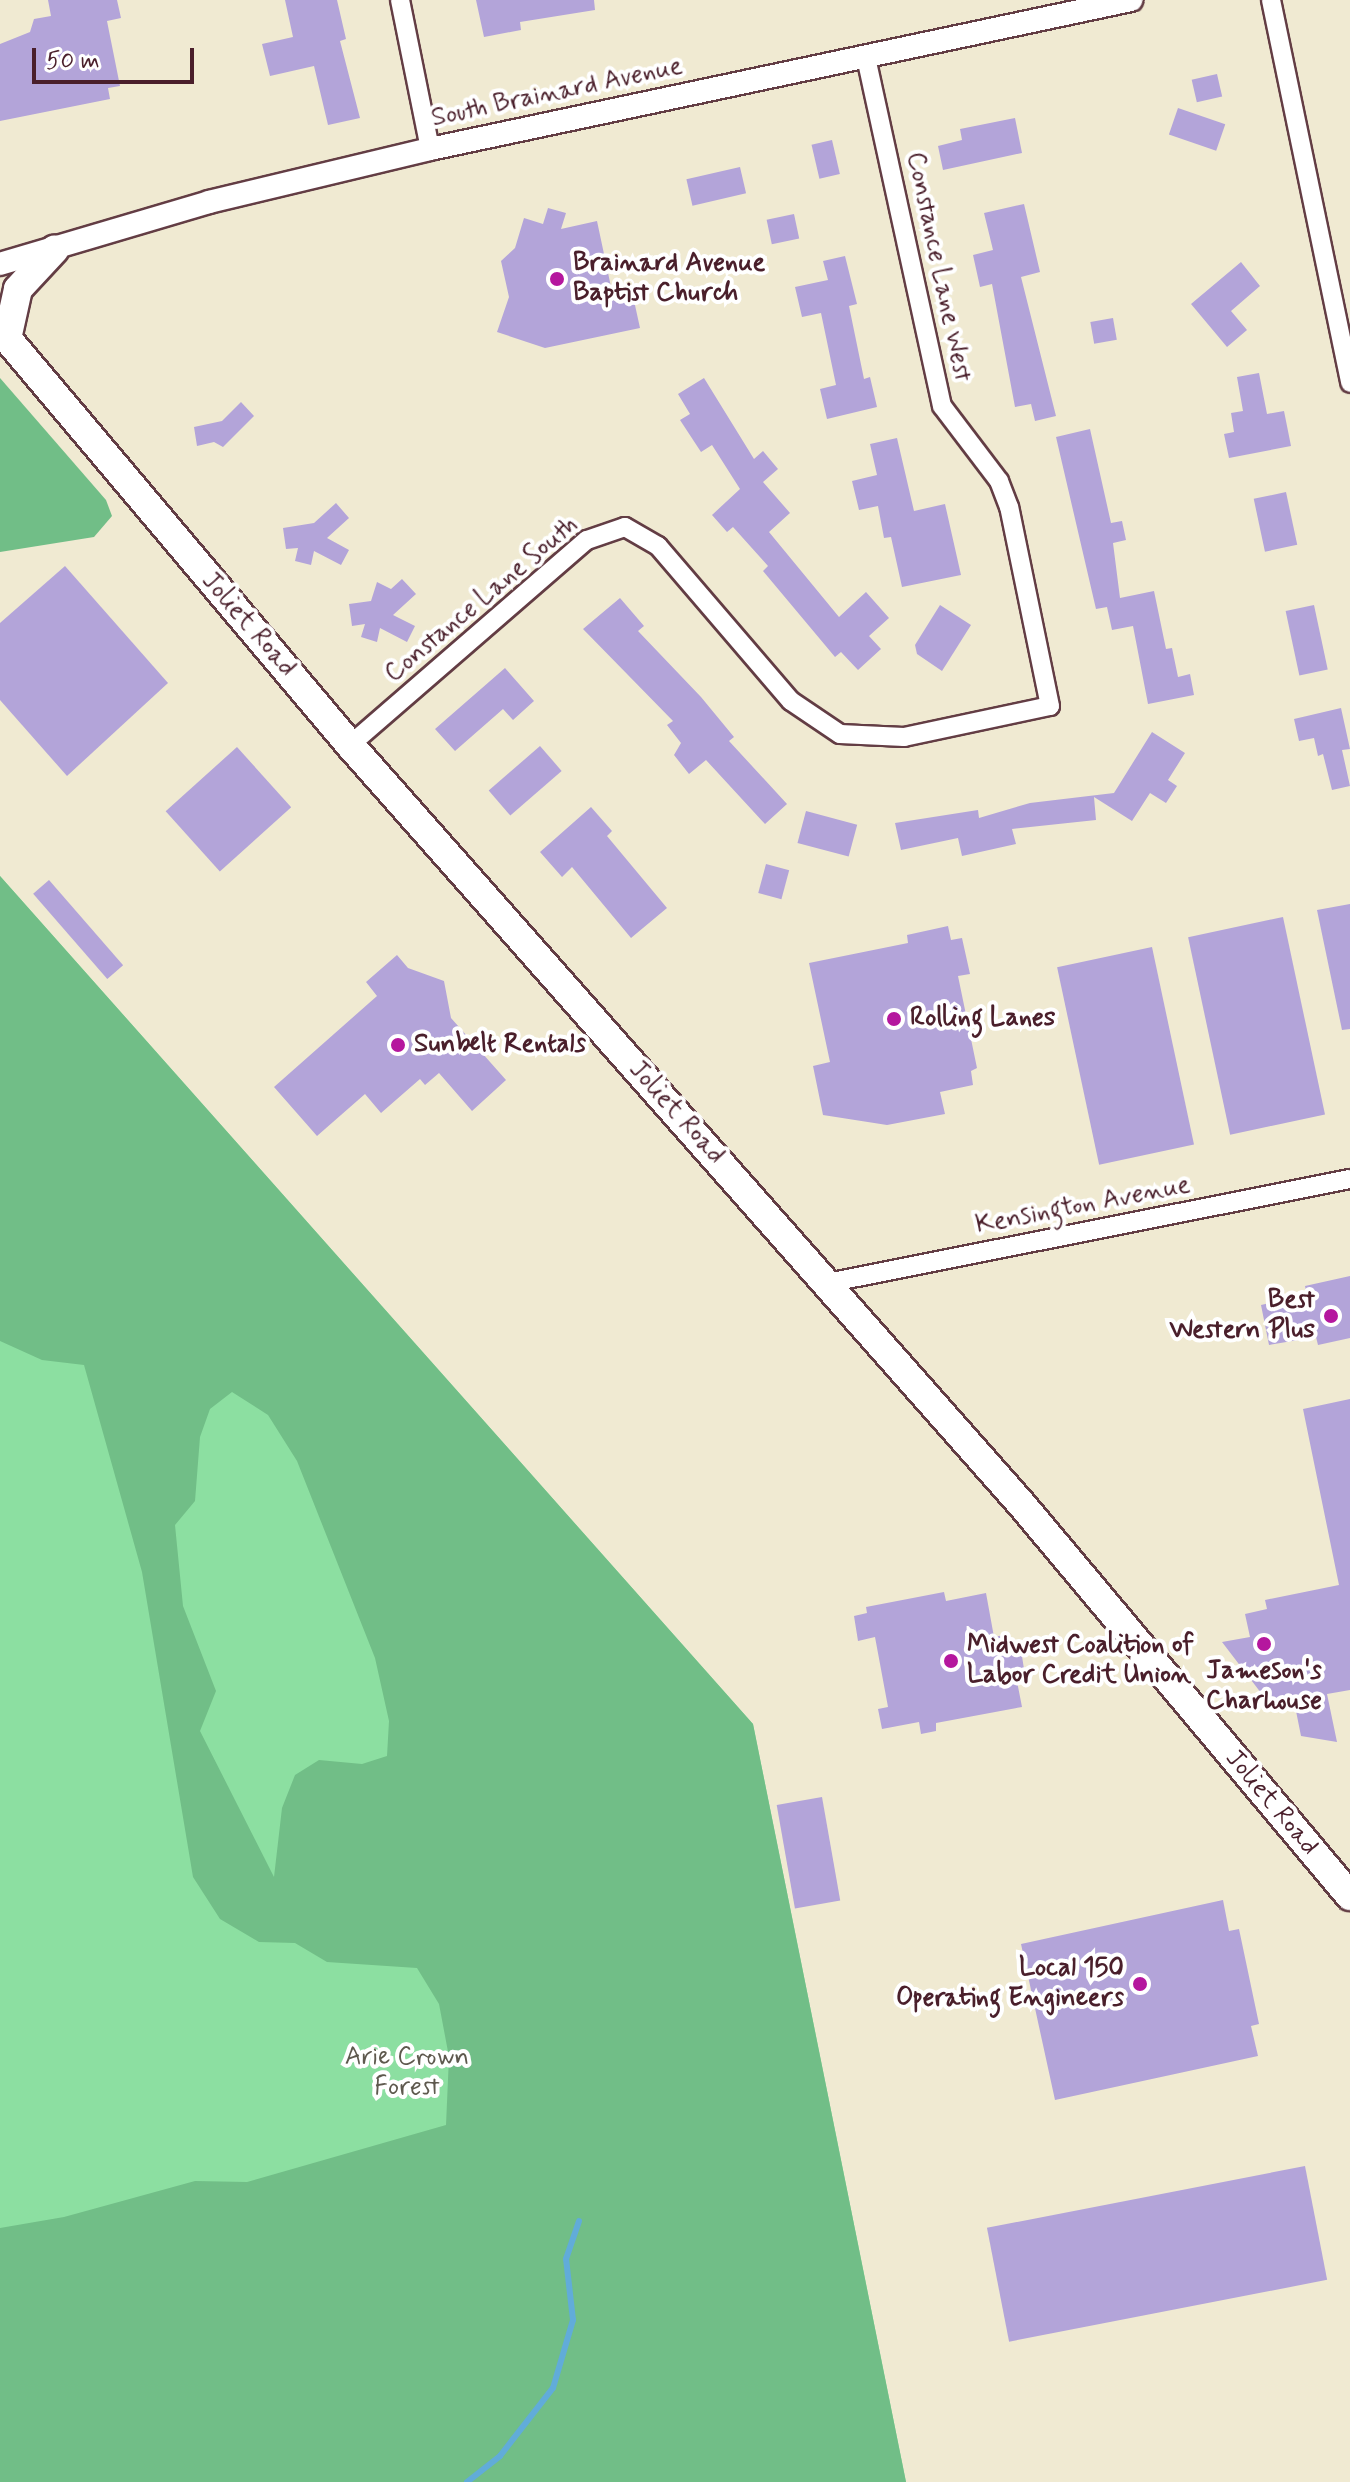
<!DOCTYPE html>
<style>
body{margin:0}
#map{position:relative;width:1350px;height:2482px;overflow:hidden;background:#f0ead2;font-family:Mynerve,sans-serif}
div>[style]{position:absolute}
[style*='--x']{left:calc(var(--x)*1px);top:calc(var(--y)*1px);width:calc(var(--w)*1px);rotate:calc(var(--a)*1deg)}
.green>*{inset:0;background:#8cdfa1}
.forest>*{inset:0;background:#71be87}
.stream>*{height:6px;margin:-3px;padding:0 3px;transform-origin:3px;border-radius:3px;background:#61acd9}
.building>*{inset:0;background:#b3a4d9;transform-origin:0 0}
.roads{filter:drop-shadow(2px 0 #633d44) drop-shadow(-2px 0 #633d44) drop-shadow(0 2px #633d44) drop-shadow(0 -2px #633d44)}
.minor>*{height:18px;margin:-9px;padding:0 9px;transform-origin:9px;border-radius:9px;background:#fff}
.tertiary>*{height:22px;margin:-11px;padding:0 11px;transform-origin:11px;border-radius:11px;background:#fff}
.primary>*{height:28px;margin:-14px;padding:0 14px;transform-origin:14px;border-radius:14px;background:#fff}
.dots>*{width:22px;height:22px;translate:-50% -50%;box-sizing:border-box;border:4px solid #fff;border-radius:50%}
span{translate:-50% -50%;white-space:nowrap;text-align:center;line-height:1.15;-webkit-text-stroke:8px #fff;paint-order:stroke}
.street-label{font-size:26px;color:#4a1f2b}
.poi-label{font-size:26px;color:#4a1f2b;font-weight:700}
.left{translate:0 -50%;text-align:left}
.right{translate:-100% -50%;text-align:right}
.park-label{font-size:26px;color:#5e594e}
.scale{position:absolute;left:32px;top:48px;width:162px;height:36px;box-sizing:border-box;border:4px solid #4a1f2b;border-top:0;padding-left:10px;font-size:24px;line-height:28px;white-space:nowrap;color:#4a1f2b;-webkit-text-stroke:6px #fff;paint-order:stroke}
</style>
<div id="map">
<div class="green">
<div style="clip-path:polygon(0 876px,753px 1724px,906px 2482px,0 2482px)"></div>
</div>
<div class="forest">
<div style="clip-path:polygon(0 378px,106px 500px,112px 516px,94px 537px,0 552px)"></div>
<div style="clip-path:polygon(evenodd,0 876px,753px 1724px,906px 2482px,0 2482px,0 2228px,64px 2217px,195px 2181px,247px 2182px,446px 2125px,449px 2057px,439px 2004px,417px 1968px,327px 1962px,295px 1943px,259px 1942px,220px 1919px,193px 1877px,142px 1572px,84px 1365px,42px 1360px,0 1341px,0 876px,232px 1392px,268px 1415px,297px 1461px,375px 1658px,389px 1721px,387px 1756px,362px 1764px,319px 1760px,295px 1775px,282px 1808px,274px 1877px,200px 1731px,216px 1691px,183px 1606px,175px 1525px,195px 1501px,200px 1437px,210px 1409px,232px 1392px)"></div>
</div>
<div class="stream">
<div style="--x:467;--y:2482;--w:42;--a:-38.2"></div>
<div style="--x:500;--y:2456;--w:86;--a:-52.1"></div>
<div style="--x:553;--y:2388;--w:71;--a:-73.6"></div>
<div style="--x:573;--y:2320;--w:61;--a:-96.5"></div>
<div style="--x:566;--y:2259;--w:40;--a:-71.1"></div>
</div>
<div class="building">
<div style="clip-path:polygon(48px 0,117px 0,121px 18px,107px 21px,120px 86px,108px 88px,110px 99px,0 121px,0 44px,30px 32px,34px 19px,51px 16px)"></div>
<div style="clip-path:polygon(285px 0,337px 0,346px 39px,340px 41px,360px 118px,328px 125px,314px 66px,270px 76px,262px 44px,293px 37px)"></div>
<div style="clip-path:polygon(476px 0,594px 0,595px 10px,520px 22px,521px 30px,484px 37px)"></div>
<div style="left:1217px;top:74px;width:23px;height:26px;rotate:77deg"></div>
<div style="left:1178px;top:108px;width:50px;height:28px;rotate:19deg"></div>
<div style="clip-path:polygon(1015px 118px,1022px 153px,943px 170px,938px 146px,962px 140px,960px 129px)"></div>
<div style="left:832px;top:140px;width:35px;height:21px;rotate:77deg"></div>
<div style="left:740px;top:167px;width:27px;height:55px;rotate:77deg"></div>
<div style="clip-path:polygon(1024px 204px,1040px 272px,1021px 277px,1056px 416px,1035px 421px,1031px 404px,1015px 407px,992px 284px,980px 287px,973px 255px,993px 250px,984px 213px)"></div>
<div style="clip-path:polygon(548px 208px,566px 213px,561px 229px,597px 221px,614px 301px,633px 296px,640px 328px,545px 348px,497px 332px,509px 297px,501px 261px,515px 248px,524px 218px,543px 224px)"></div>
<div style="left:794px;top:214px;width:25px;height:28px;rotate:78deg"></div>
<div style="clip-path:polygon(845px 256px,857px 304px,849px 306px,864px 379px,870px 377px,877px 407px,827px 419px,820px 389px,836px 385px,821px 313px,802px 317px,795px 287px,828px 280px,823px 261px)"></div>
<div style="clip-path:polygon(1241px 262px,1260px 286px,1231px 311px,1247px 330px,1227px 347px,1191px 304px)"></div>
<div style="left:1113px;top:318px;width:22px;height:23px;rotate:80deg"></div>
<div style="clip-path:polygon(1259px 373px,1267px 414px,1284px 411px,1291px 446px,1229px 458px,1224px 434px,1234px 432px,1231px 413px,1243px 411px,1237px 377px)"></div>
<div style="clip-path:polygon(704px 378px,754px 459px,763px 451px,778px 469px,763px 482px,790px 513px,769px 532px,839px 617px,866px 592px,889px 618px,869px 636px,881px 649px,858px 670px,841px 652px,835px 657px,763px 571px,768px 566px,733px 527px,727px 532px,712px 515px,740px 489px,712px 445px,701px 452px,680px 420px,690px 414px,678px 394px)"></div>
<div style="clip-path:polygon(241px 402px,254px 416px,223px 447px,214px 442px,197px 446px,194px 427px,222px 421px)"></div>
<div style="clip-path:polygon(1090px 429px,1111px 523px,1122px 521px,1126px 540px,1113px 543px,1120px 598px,1154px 591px,1166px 649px,1172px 648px,1178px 677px,1190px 674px,1194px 695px,1148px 704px,1133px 626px,1112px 630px,1107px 607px,1096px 609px,1056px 437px)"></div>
<div style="clip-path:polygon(897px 438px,914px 511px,945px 504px,961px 575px,902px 587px,891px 537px,884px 538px,878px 506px,859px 510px,852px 481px,877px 475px,870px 444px)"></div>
<div style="left:1286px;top:492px;width:54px;height:33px;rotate:78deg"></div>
<div style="clip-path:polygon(336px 503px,349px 518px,327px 538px,349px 550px,341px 565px,314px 551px,311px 565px,295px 561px,298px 548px,286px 549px,283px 528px,314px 523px)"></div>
<div style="clip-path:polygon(65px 566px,168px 683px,67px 776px,0 700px,0 623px)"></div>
<div style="clip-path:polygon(402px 579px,416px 594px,393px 615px,415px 626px,407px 642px,380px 628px,377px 642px,361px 637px,365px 624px,352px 626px,349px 604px,371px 601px,377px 582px,391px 589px)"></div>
<div style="clip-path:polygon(620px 598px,644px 626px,638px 631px,701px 697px,734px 737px,729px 741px,787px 804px,765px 824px,706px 760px,689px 774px,674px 755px,681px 743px,667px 725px,673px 721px,583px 629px)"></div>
<div style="clip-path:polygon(940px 605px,971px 625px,942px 671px,917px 654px,915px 645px)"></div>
<div style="left:1314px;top:605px;width:66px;height:29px;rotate:78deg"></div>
<div style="clip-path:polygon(505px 668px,534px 701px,513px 720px,503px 709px,455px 751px,435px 729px)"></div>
<div style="clip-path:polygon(1341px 708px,1350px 749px,1342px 750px,1350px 786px,1332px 790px,1323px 754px,1318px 756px,1314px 738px,1299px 741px,1294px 719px)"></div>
<div style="clip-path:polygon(1152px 732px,1185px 753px,1168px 780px,1177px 786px,1166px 803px,1150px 793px,1132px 821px,1094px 797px,1096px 820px,1012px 829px,1016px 844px,962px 856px,958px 838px,901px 850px,895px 823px,978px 810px,979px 818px,1030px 803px,1114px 793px)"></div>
<div style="left:540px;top:746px;width:33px;height:68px;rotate:49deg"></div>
<div style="left:237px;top:747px;width:81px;height:96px;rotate:48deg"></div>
<div style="clip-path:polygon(591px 807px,612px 831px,607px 836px,667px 908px,631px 938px,572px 867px,562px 877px,540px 852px)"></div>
<div style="left:806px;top:811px;width:53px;height:33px;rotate:15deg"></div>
<div style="left:766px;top:864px;width:24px;height:30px;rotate:15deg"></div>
<div style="left:49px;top:880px;width:113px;height:21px;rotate:49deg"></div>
<div style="clip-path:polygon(1350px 904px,1350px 1029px,1342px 1030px,1317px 910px)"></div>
<div style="left:1283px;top:917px;width:202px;height:97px;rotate:78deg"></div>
<div style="clip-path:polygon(948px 926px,951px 940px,962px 938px,970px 974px,958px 976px,977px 1068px,971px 1071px,973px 1085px,940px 1092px,945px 1114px,887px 1125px,823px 1115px,813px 1066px,830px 1062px,809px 963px,908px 943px,907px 935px)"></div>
<div style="left:1152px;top:947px;width:202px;height:97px;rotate:78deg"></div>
<div style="clip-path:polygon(397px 955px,408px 968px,444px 981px,451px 1018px,506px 1080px,472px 1111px,439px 1073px,425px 1085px,420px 1079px,381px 1113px,365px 1094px,317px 1136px,274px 1087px,377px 996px,366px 982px)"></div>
<div style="clip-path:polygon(1350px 1276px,1350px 1338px,1318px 1345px,1316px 1337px,1269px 1345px,1261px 1305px,1307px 1295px,1305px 1286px)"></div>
<div style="clip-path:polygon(1350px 1399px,1350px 1690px,1327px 1694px,1337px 1742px,1301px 1736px,1294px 1701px,1271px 1706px,1222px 1642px,1250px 1637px,1245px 1614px,1267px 1609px,1265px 1600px,1339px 1585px,1303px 1409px)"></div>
<div style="clip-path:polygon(944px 1592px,946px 1601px,986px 1593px,994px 1637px,1004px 1635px,1008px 1653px,1021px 1650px,1024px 1669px,1015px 1671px,1022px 1707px,936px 1723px,936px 1731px,921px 1734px,919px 1722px,882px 1729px,878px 1709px,888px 1707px,875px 1637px,858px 1641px,854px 1616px,867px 1613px,866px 1607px)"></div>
<div style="left:822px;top:1797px;width:105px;height:46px;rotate:80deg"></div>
<div style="clip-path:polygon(1223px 1900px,1229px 1931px,1239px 1929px,1259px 2024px,1251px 2026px,1258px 2056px,1055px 2100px,1021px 1944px)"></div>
<div style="left:1305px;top:2166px;width:116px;height:324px;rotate:79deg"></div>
</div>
<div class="roads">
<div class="minor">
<div style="--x:400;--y:0;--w:152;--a:78.6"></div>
<div style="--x:1271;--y:0;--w:391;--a:78.3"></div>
<div style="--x:350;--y:745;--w:313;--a:-40.9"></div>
<div style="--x:587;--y:540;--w:40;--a:-18.9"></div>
<div style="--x:625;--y:527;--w:38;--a:30"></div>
<div style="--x:658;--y:546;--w:204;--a:49.4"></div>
<div style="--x:791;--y:701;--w:59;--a:34"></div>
<div style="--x:840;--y:734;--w:64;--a:2.7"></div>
<div style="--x:904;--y:737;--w:149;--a:-12"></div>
<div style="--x:1050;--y:706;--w:203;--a:-101.6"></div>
<div style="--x:1009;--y:507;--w:28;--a:-111"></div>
<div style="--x:999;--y:481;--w:94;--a:-127.2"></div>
<div style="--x:942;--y:406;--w:358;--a:-102.3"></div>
<div style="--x:827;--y:1283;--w:533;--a:-11.25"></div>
</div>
<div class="tertiary">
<div style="--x:0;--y:264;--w:218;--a:-16.5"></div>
<div style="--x:209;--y:202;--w:227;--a:-13.5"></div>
<div style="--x:430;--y:149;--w:717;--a:-12"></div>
</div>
<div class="primary">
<div style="--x:0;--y:330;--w:543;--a:49.86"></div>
<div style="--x:350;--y:745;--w:1016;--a:48.51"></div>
<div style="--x:1023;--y:1506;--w:509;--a:50.02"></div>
<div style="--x:7;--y:339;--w:51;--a:-77.6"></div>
<div style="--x:18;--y:289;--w:54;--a:-47.2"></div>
</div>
</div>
<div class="dots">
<div style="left:557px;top:279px;background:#b5179e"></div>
<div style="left:894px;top:1019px;background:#b5179e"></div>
<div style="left:398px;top:1045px;background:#b5179e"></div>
<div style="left:1331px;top:1316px;background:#b5179e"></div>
<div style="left:1264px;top:1644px;background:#b5179e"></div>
<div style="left:951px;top:1661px;background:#b5179e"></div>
<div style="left:1140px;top:1984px;background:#b5179e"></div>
</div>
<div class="street-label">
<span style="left:557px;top:93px;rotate:-12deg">South Brainard Avenue</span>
<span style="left:938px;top:267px;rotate:78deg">Constance Lane West</span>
<span style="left:482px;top:600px;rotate:-40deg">Constance Lane South</span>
<span style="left:248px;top:625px;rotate:49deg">Joliet Road</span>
<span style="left:676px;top:1113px;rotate:48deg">Joliet Road</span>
<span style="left:1083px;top:1206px;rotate:-11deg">Kensington Avenue</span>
<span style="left:1271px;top:1803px;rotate:50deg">Joliet Road</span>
</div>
<div class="poi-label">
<span class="left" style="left:573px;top:279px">Brainard Avenue<br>Baptist Church</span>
<span class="left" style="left:910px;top:1019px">Rolling Lanes</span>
<span class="left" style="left:414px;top:1045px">Sunbelt Rentals</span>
<span class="right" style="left:1315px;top:1316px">Best<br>Western Plus</span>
<span class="left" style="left:967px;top:1661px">Midwest Coalition of<br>Labor Credit Union</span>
<span style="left:1264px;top:1687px">Jameson's<br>Charhouse</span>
<span class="right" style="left:1124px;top:1984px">Local 150<br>Operating Engineers</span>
</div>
<div class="park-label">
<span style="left:407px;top:2073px">Arie Crown<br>Forest</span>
</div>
<div class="scale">50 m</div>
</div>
